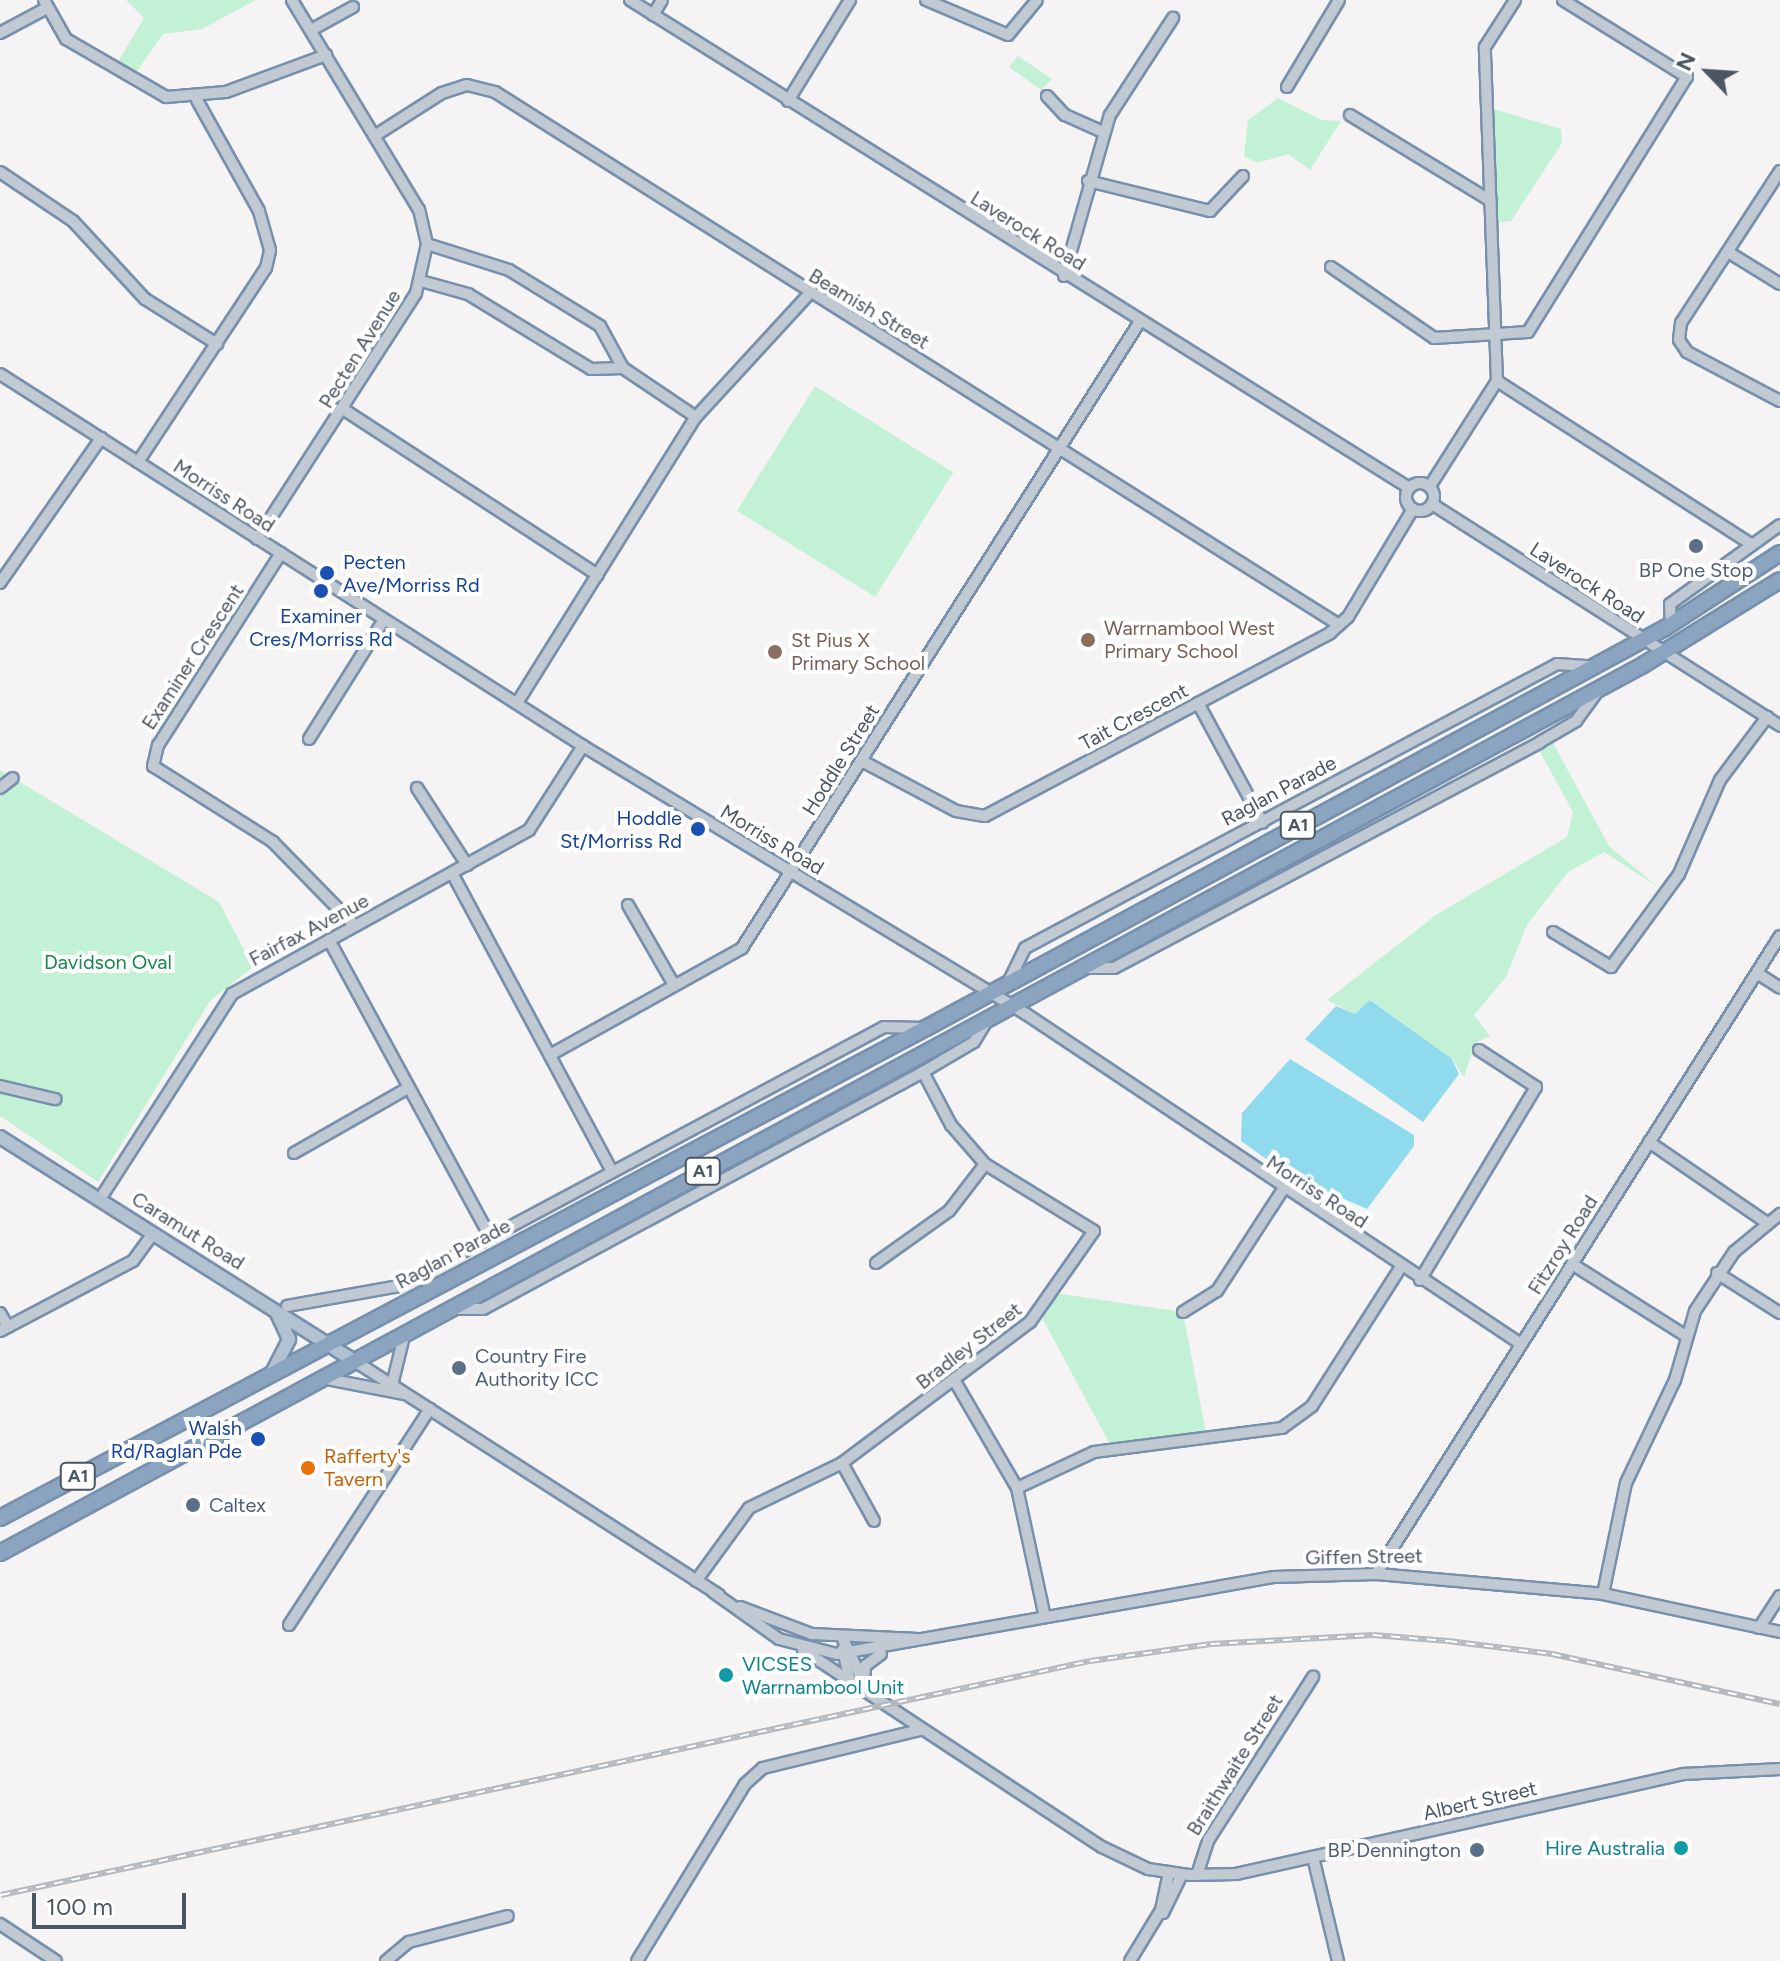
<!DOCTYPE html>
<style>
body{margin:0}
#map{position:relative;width:1780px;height:1961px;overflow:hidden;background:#f5f3f3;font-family:Figtree,sans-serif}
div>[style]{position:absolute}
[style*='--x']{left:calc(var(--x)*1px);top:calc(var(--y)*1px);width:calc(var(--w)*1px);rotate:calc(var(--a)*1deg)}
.green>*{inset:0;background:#c3f1d5;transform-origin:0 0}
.water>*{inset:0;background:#90daee}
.roads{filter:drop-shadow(2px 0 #7690ad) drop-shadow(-2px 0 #7690ad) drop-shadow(0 2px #7690ad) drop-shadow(0 -2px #7690ad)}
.minor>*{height:10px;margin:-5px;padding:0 5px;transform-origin:5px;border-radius:5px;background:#c1cad2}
.minor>.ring{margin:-5px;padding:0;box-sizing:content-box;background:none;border:10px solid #c1cad2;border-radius:50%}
.major>*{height:12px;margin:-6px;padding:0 6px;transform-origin:6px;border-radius:6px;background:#b3c2d1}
.highway>*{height:14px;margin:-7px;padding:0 7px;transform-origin:7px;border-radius:7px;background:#8ba5c1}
.rail>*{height:6px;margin-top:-3px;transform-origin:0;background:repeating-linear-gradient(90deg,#fff 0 9px,#b5b8bd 0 18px);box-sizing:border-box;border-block:2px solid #b5b8bd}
.dots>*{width:22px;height:22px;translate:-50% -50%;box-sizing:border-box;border:4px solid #fff;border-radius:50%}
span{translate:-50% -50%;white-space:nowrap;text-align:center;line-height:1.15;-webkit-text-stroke:8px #fff;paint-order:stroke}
.shield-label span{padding:2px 6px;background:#fff;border:2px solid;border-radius:6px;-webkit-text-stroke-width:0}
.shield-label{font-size:18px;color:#4a5661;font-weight:700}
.street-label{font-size:20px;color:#4a5661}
.transit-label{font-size:20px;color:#164399}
.left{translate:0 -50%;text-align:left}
.right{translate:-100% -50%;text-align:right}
.service-label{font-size:20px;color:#4e5e75}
.education-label{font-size:20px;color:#785e54}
.park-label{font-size:20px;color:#17864f}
.food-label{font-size:20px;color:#c56008}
.culture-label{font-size:20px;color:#0d838f}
.north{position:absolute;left:1668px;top:32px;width:80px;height:80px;-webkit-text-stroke:6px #fff;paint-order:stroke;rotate:295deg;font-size:22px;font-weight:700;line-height:32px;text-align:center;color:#4a5661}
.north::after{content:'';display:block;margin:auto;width:28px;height:36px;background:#4a5661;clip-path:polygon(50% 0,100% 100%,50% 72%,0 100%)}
.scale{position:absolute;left:32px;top:1893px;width:154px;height:36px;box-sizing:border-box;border:4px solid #4a5661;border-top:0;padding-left:10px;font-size:24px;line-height:28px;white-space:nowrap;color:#4a5661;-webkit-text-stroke:6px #fff;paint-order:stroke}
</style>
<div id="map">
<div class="green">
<div style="clip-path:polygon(126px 0,256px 0,202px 29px,163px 34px,130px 81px,113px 70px,144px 18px)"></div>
<div style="clip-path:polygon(1018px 56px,1052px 79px,1041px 90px,1009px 67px)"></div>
<div style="clip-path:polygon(1278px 98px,1322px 120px,1341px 121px,1310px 170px,1288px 154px,1257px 163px,1244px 156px,1248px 120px)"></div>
<div style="clip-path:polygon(1487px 107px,1561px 129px,1562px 143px,1511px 221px,1491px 223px)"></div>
<div style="left:815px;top:386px;width:163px;height:147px;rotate:32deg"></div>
<div style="clip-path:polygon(1553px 743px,1609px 846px,1658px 887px,1604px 852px,1568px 872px,1527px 925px,1506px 977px,1474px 1015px,1490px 1036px,1475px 1043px,1464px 1077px,1451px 1058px,1371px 1000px,1355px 1014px,1327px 1000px,1436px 915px,1567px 837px,1573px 812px,1539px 750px)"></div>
<div style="clip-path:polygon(0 770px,219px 902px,253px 967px,210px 1001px,98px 1182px,0 1116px)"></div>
<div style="clip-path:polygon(1055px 1293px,1183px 1312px,1207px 1439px,1113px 1450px,1039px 1312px)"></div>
</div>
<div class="water">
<div style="clip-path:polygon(1370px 1000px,1451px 1058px,1459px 1074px,1423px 1122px,1305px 1039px,1336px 1006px,1355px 1014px)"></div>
<div style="clip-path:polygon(1290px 1059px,1414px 1135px,1414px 1146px,1367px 1209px,1289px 1175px,1241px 1141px,1242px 1113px)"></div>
</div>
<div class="roads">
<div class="minor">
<div style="--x:44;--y:0;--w:45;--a:60.6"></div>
<div style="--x:66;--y:39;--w:116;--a:30.1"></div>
<div style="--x:166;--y:97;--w:60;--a:-4.8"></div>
<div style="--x:226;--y:92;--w:107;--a:-20.3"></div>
<div style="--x:630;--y:0;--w:919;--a:32.06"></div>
<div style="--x:926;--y:0;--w:89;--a:23.1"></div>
<div style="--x:1008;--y:35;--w:45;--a:-50.4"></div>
<div style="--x:653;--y:15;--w:17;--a:-59"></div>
<div style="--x:311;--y:30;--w:48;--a:-28.7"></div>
<div style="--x:0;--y:33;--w:51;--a:-28.1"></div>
<div style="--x:1287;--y:87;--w:101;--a:-59.1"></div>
<div style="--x:1047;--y:96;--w:26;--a:47"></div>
<div style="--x:1065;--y:115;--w:42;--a:24.1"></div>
<div style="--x:788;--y:101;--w:119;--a:-58.5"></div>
<div style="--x:1350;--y:115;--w:165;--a:31.4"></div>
<div style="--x:376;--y:135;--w:78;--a:-32.5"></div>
<div style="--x:442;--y:93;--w:26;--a:-18"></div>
<div style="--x:467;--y:85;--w:29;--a:14"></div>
<div style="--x:495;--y:92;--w:998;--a:32.27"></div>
<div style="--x:1780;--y:171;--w:181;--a:123.1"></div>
<div style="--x:1681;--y:323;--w:17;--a:97"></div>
<div style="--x:1679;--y:340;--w:14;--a:56"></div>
<div style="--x:1687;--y:352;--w:105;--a:27.8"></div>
<div style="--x:0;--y:172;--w:88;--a:33.9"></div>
<div style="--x:73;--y:221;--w:106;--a:47.3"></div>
<div style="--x:145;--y:299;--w:85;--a:32"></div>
<div style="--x:1088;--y:181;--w:126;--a:13.8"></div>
<div style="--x:1210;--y:211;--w:48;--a:-46.7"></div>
<div style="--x:427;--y:244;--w:86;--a:17.6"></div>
<div style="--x:509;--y:270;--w:107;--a:31.6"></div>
<div style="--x:600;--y:326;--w:48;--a:61.3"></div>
<div style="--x:623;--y:368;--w:88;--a:33.9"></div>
<div style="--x:1728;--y:252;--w:61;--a:31.6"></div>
<div style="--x:1331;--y:267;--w:125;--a:34.6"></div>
<div style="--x:1434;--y:338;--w:94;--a:-3.7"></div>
<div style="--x:1528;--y:332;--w:301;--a:-58.1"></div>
<div style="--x:1687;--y:77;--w:146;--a:-148.2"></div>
<div style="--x:1064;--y:276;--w:167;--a:-74.1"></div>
<div style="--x:1110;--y:115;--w:116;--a:-57"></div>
<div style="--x:421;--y:281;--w:49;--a:15.5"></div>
<div style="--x:468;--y:294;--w:144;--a:31.4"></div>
<div style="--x:591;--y:369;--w:32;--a:-2"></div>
<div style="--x:0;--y:374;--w:692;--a:32.54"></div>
<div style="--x:583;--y:746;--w:518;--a:31.17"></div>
<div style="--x:1026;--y:1014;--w:595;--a:33.69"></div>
<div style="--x:1497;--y:381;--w:303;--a:32.7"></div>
<div style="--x:343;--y:409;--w:304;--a:33.1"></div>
<div style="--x:138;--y:462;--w:232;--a:-56.6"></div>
<div style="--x:266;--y:268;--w:18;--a:-77"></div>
<div style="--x:270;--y:250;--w:41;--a:-105.8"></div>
<div style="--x:259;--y:211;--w:127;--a:-119.2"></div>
<div class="ring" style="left:1406px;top:483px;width:18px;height:18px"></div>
<div style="--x:1430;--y:486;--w:125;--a:-57.5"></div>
<div style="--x:1497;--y:381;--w:334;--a:-92.1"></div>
<div style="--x:1485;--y:47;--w:56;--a:-57.4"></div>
<div style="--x:1432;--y:504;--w:413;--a:32.5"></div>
<div style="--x:257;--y:539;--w:293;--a:-57.1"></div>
<div style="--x:416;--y:293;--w:50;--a:-77.3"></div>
<div style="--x:427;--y:244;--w:35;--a:-103"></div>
<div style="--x:419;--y:210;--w:245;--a:-121.2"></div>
<div style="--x:281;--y:553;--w:228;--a:122.6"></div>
<div style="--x:158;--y:745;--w:22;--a:103"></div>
<div style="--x:153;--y:766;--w:142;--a:32.3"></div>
<div style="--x:273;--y:842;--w:117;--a:45.7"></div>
<div style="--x:0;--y:583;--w:177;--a:-55.1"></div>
<div style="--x:1671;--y:624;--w:20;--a:-93"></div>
<div style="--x:1670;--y:604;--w:135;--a:-35.7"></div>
<div style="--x:517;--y:703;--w:337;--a:-58"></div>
<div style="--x:696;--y:417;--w:167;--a:-47.4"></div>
<div style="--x:1198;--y:703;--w:136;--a:61.6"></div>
<div style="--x:309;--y:739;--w:139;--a:-57.9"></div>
<div style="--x:862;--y:761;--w:106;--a:28"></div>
<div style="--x:956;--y:811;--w:29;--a:10"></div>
<div style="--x:985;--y:816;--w:391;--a:-27.9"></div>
<div style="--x:1330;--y:633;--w:24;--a:-42"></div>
<div style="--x:1348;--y:617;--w:126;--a:-59"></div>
<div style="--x:0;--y:788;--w:16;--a:-38"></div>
<div style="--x:417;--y:788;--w:92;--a:57"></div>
<div style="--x:452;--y:873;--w:336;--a:61.8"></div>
<div style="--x:628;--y:905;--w:92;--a:60.1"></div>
<div style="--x:1553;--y:932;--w:68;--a:31.1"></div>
<div style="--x:1611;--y:967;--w:115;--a:-53.8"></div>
<div style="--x:1679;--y:874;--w:103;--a:-66.4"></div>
<div style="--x:1720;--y:780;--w:79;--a:-53.3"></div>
<div style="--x:329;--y:940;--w:336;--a:61.5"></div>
<div style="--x:1082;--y:968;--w:32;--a:0"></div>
<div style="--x:1114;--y:968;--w:482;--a:-27.9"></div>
<div style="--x:1540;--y:742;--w:42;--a:-30.3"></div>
<div style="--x:1576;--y:721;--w:36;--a:-54"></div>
<div style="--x:1757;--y:973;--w:27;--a:33"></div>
<div style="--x:1008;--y:983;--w:39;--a:-64"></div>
<div style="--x:1025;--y:948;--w:603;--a:-28.09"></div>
<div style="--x:1557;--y:664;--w:32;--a:4"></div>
<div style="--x:550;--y:1055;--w:220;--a:-29.1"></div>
<div style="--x:742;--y:948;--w:740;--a:-57.58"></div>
<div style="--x:0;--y:1086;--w:57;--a:13.3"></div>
<div style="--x:1649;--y:1142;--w:142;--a:34.4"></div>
<div style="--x:294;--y:1153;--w:131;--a:-29.7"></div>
<div style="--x:100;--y:1199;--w:244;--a:-57.2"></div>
<div style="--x:232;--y:994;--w:339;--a:-28.9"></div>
<div style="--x:529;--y:830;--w:100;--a:-57.3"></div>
<div style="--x:876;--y:1263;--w:90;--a:-35.5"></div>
<div style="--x:949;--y:1211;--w:59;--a:-52.5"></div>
<div style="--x:1572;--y:1264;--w:135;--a:32.3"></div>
<div style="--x:1717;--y:1273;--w:75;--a:32.4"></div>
<div style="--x:1420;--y:1280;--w:225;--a:-59"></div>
<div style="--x:1536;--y:1087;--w:68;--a:-147"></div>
<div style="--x:287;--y:1306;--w:114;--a:-10.1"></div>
<div style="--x:399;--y:1286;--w:550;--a:-28.1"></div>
<div style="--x:884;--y:1027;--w:40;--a:1.4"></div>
<div style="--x:452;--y:1309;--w:31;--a:0"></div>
<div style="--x:483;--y:1309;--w:500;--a:-28.3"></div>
<div style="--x:923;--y:1072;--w:59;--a:-30.5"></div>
<div style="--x:974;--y:1042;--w:26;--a:-59"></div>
<div style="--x:1183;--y:1312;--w:40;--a:-32"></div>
<div style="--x:1217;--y:1291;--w:119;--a:-57"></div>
<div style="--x:0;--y:1313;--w:16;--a:60"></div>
<div style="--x:0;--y:1331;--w:150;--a:-27.8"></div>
<div style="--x:133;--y:1261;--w:34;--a:-54"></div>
<div style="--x:353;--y:1360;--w:435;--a:32.7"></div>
<div style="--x:322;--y:1378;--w:84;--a:11"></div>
<div style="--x:956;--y:1383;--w:121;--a:59.8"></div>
<div style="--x:1017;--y:1488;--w:128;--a:77.8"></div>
<div style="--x:392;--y:1385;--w:50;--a:-76.2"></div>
<div style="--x:842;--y:1463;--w:66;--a:61.1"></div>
<div style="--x:1017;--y:1488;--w:85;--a:-25.1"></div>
<div style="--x:1094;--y:1452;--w:190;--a:-7.3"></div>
<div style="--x:1282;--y:1428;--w:37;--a:-36"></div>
<div style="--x:1312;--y:1406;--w:165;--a:-57.4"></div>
<div style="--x:1376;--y:1574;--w:755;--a:-57.66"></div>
<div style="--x:696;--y:1581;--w:90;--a:-54"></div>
<div style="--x:749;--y:1508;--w:103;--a:-25.8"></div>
<div style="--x:842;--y:1463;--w:235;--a:-36.9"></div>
<div style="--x:1030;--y:1322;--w:111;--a:-54.9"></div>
<div style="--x:1094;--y:1231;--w:128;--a:-148.4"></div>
<div style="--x:985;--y:1164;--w:52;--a:-131.1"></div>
<div style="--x:951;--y:1125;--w:60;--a:-117.8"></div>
<div style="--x:713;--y:1592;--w:81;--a:35.5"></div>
<div style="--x:779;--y:1639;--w:60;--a:14.5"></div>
<div style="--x:837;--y:1654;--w:444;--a:-10"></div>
<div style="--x:1274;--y:1577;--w:102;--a:-1.7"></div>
<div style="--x:1376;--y:1574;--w:228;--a:5"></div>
<div style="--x:1603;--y:1594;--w:181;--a:12.1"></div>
<div style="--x:1603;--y:1594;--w:113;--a:-78.3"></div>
<div style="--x:1626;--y:1483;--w:114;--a:-64.6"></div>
<div style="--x:1675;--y:1380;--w:72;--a:-73.8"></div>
<div style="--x:1695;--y:1311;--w:71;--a:-56.5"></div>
<div style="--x:1734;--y:1252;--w:60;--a:-39.6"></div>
<div style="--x:740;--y:1607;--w:77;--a:20.6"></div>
<div style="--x:812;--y:1634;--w:106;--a:2.7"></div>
<div style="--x:289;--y:1625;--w:258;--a:-56.9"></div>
<div style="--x:1759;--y:1628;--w:38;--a:-57"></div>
<div style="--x:843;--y:1639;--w:59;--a:64.7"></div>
<div style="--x:843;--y:1649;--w:35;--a:78"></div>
<div style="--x:803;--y:1650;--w:358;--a:33.4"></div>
<div style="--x:1102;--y:1847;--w:51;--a:25.6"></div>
<div style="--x:1148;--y:1869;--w:41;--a:8.3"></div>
<div style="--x:1189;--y:1875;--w:47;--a:-1.2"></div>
<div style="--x:1236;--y:1874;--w:459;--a:-12.6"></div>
<div style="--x:1684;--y:1774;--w:96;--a:-3"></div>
<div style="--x:864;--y:1685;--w:19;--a:-87"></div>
<div style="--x:865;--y:1666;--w:20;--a:-37"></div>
<div style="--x:1313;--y:1857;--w:107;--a:76.5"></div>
<div style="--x:1197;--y:1875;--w:38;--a:-72"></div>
<div style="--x:1209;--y:1839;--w:193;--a:-57.3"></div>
<div style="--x:1163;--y:1913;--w:43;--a:-64"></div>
<div style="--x:0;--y:1924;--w:67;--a:33.5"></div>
<div style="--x:386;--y:1961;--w:30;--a:-40"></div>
<div style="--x:409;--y:1942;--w:102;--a:-14.7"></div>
<div style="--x:637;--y:1961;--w:207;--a:-58.6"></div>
<div style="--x:745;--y:1784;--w:24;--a:-42"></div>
<div style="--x:763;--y:1768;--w:162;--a:-13.6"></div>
<div style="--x:1130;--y:1961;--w:60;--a:-58.7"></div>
<div style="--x:1161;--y:1910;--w:39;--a:-78"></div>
</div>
<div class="major">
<div style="--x:0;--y:1137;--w:418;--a:32.3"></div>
<div style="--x:272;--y:1373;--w:38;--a:-63"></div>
<div style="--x:289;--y:1339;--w:29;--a:-115"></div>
</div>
<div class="highway">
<div style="--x:0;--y:1518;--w:1048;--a:-27.89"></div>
<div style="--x:926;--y:1028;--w:840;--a:-28.43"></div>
<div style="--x:1665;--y:628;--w:137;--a:-33.1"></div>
<div style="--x:0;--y:1553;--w:1868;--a:-28.39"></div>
<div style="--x:1643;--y:665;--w:161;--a:-31.8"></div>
</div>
</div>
<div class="rail">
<div style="--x:1;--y:1895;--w:1114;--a:-12.13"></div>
<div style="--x:1090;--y:1661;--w:122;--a:-8"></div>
<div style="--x:1211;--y:1644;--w:162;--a:-3.2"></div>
<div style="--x:1373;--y:1635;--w:75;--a:4.6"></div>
<div style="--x:1448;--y:1641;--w:105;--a:7.1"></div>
<div style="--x:1552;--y:1654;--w:233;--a:12.4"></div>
</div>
<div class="dots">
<div style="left:1696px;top:546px;background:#5c6f8a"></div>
<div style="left:327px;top:573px;background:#1a4fb4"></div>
<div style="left:321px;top:591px;background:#1a4fb4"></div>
<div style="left:1088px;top:640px;background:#8d6e63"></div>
<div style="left:775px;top:652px;background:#8d6e63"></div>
<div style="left:698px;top:829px;background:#1a4fb4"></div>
<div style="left:459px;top:1368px;background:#5c6f8a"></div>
<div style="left:258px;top:1439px;background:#1a4fb4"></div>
<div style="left:308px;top:1468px;background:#e8710a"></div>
<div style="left:193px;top:1505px;background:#5c6f8a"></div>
<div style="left:726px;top:1675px;background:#0f9aa8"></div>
<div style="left:1681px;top:1848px;background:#0f9aa8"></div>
<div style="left:1477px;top:1850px;background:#5c6f8a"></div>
</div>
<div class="shield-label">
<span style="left:1298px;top:825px">A1</span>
<span style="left:703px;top:1171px">A1</span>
<span style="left:78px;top:1476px">A1</span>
</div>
<div class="street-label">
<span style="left:1028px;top:231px;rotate:32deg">Laverock Road</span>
<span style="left:869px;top:309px;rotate:31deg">Beamish Street</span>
<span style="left:360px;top:349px;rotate:-58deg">Pecten Avenue</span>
<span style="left:224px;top:496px;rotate:33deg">Morriss Road</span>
<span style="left:1587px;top:583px;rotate:33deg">Laverock Road</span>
<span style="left:193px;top:657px;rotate:-57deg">Examiner Crescent</span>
<span style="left:1134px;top:717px;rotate:-28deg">Tait Crescent</span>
<span style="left:841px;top:760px;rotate:-58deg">Hoddle Street</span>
<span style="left:1279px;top:791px;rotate:-28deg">Raglan Parade</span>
<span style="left:772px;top:840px;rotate:31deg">Morriss Road</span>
<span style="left:309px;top:930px;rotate:-28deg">Fairfax Avenue</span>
<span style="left:1317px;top:1192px;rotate:33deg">Morriss Road</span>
<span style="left:188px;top:1231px;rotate:32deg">Caramut Road</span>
<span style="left:1563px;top:1245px;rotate:-58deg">Fitzroy Road</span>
<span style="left:453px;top:1254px;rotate:-28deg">Raglan Parade</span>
<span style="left:969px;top:1346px;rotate:-38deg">Bradley Street</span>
<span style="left:1364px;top:1557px;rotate:-1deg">Giffen Street</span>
<span style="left:1235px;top:1765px;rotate:-58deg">Braithwaite Street</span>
<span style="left:1480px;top:1801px;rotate:-13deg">Albert Street</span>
</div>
<div class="transit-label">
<span class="left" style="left:343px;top:574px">Pecten<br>Ave/Morriss Rd</span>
<span style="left:321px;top:628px">Examiner<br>Cres/Morriss Rd</span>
<span class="right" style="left:682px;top:830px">Hoddle<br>St/Morriss Rd</span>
<span class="right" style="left:242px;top:1440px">Walsh<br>Rd/Raglan Pde</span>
</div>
<div class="service-label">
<span style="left:1696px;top:570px">BP One Stop</span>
<span class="left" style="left:475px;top:1368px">Country Fire<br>Authority ICC</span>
<span class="left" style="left:209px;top:1505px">Caltex</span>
<span class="right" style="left:1461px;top:1850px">BP Dennington</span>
</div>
<div class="education-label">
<span class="left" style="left:1104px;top:640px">Warrnambool West<br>Primary School</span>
<span class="left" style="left:791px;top:652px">St Pius X<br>Primary School</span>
</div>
<div class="park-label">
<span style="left:108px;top:962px">Davidson Oval</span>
</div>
<div class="food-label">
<span class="left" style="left:324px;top:1468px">Rafferty's<br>Tavern</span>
</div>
<div class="culture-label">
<span class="left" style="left:742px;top:1676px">VICSES<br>Warrnambool Unit</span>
<span class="right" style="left:1665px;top:1848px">Hire Australia</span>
</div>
<div class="north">N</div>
<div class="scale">100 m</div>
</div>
